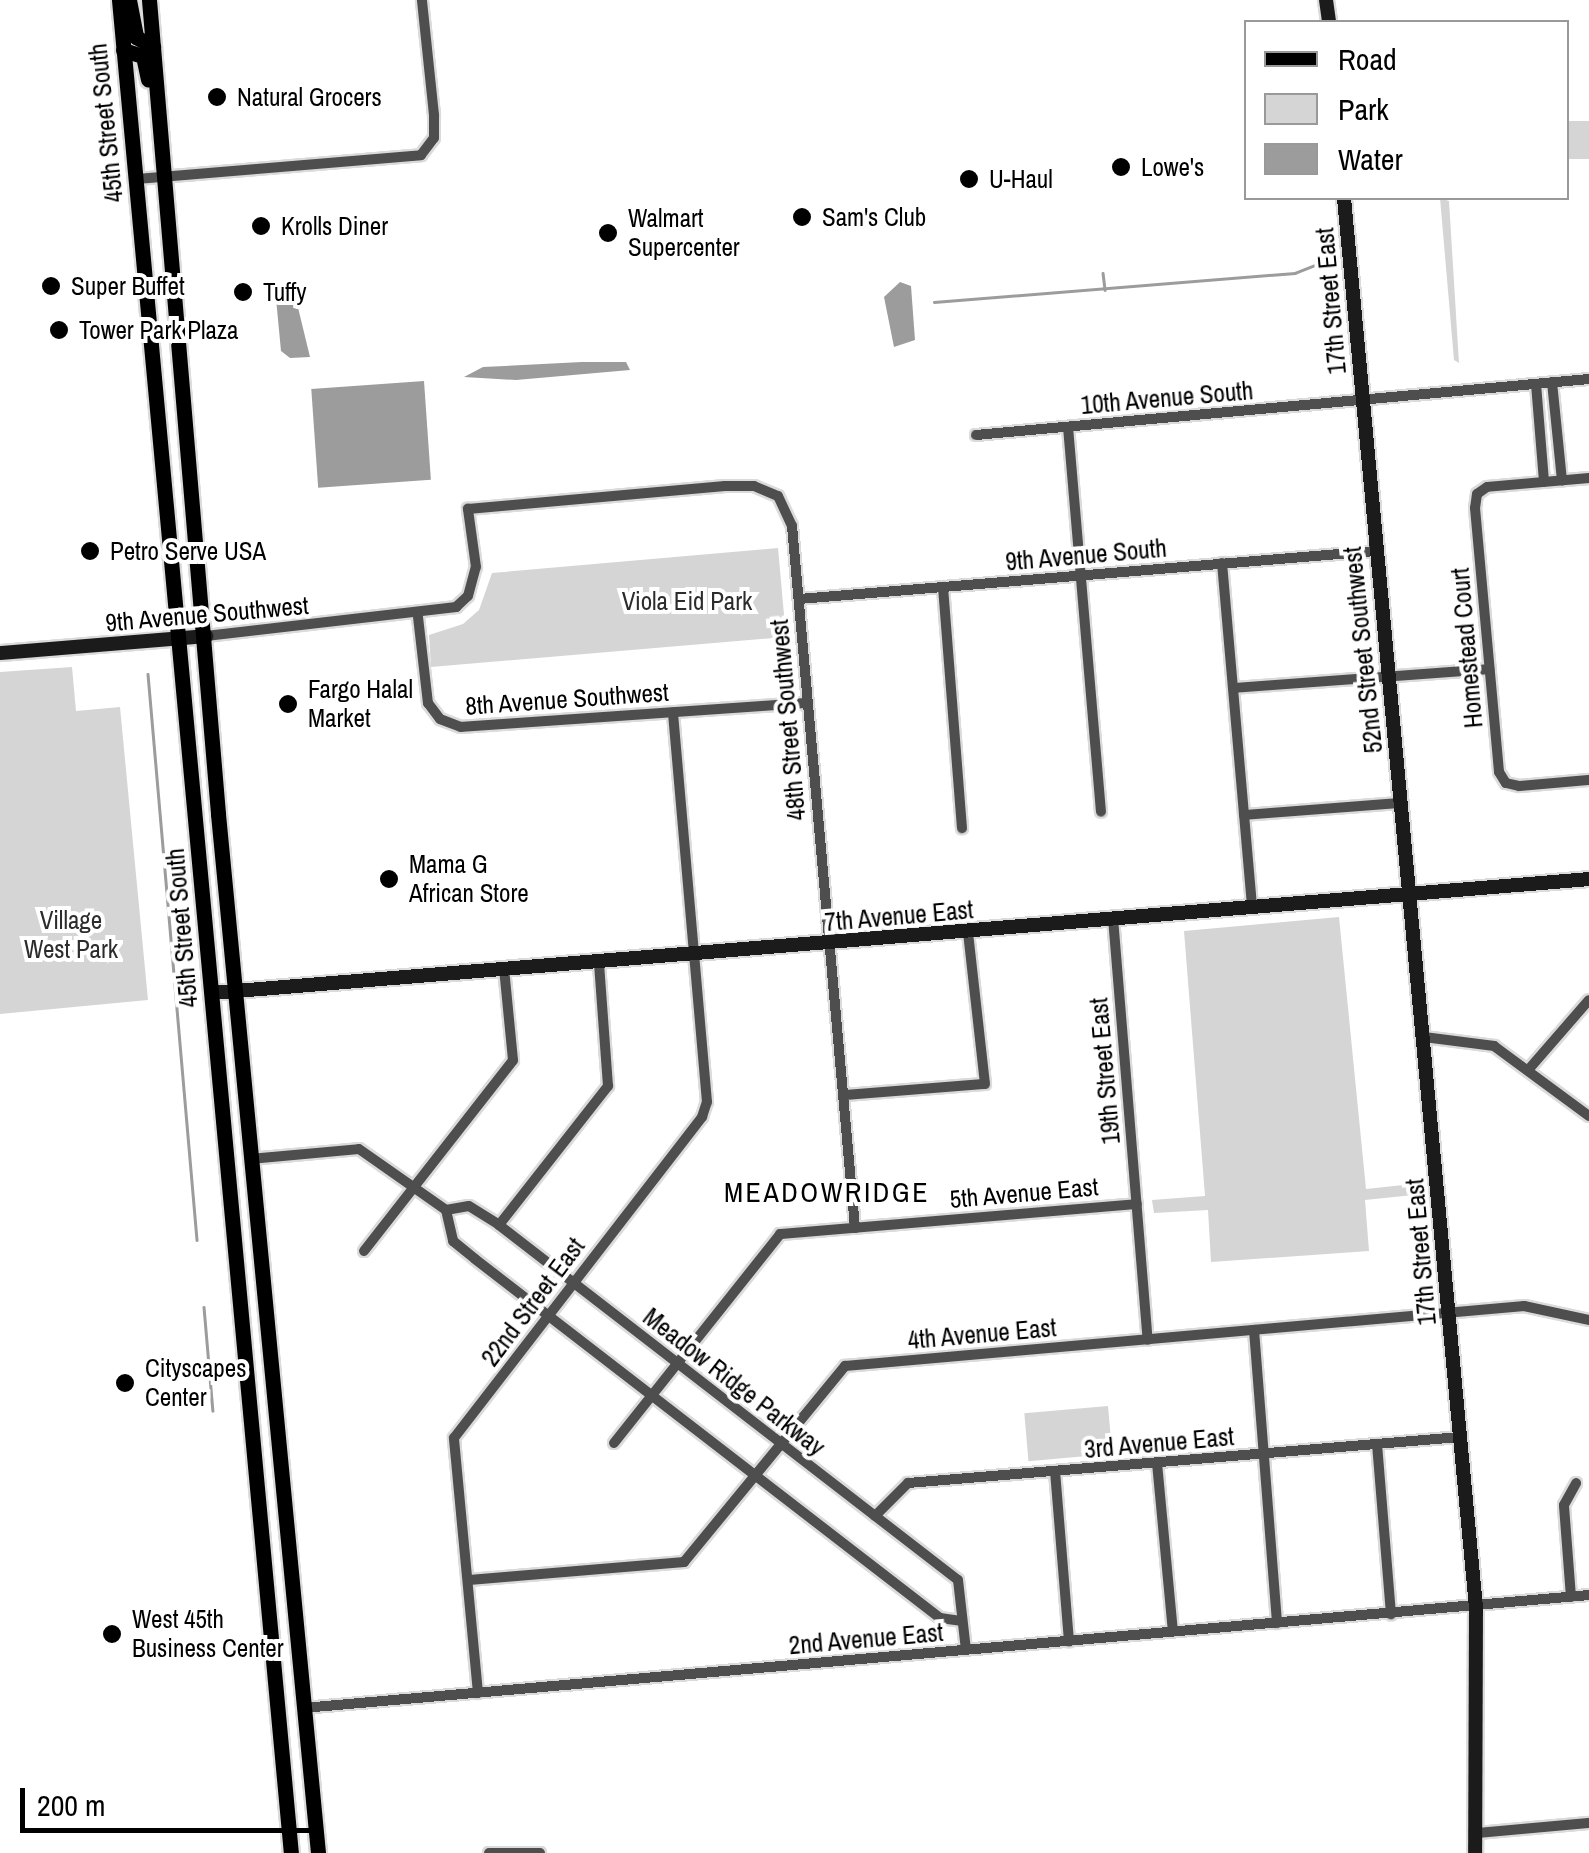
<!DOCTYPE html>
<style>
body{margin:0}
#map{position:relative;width:1589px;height:1853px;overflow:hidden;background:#fff;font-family:"Archivo Narrow",sans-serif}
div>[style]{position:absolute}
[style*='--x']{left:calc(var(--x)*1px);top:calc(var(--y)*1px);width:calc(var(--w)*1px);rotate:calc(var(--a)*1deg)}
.green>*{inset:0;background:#d5d5d5;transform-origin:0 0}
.water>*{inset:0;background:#9c9c9c;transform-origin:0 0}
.stream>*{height:2.5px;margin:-1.25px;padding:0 1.25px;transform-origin:1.25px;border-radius:1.25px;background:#9c9c9c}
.roads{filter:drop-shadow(2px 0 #dbdbdb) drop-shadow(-2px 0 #dbdbdb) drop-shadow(0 2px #dbdbdb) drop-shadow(0 -2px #dbdbdb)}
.street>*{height:10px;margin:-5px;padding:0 5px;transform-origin:5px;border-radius:5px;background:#4e4e4e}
.secondary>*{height:14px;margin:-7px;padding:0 7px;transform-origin:7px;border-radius:7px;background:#1b1b1b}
.primary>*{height:15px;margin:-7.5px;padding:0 7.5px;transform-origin:7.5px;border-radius:7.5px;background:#000}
.dots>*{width:28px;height:28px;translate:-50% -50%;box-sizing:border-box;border:5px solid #fff;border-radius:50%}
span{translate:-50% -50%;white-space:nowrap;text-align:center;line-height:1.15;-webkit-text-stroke:8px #fff;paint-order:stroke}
.poi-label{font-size:25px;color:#000}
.left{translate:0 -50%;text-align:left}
.street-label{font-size:25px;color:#000}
.park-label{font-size:25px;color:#2c2c2c}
.neighbourhood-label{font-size:28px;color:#000;letter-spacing:2.5px}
.legend{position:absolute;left:1244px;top:20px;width:325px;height:180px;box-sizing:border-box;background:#fff;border:2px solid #999;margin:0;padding:12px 18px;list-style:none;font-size:30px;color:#000}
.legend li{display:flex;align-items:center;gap:20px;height:50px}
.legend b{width:50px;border:2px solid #999}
.scale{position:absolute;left:20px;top:1788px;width:295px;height:45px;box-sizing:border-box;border:5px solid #000;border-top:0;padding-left:12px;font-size:30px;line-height:35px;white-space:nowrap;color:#000;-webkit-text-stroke:8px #fff;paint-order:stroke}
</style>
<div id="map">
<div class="green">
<div style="left:1589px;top:121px;width:38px;height:23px;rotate:90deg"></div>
<div style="clip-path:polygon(1440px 198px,1449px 201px,1459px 363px,1454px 360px)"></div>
<div style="clip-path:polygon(778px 548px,786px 637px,431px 667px,429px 635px,463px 624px,479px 610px,492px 573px)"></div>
<div style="clip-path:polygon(72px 667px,76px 711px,120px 707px,148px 1000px,0 1014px,0 672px)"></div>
<div style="clip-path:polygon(1339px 917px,1366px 1189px,1422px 1183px,1423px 1194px,1365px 1200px,1369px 1251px,1211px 1262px,1208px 1210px,1154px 1213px,1152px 1200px,1205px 1196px,1184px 931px)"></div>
<div style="left:1108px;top:1406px;width:48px;height:84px;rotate:85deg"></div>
</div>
<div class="water">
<div style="clip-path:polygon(286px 281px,293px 287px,310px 357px,290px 358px,281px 351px,275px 288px)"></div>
<div style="clip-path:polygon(900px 282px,911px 286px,915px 340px,894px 347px,884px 297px)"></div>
<div style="clip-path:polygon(582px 362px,626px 362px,630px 370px,516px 380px,464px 377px,483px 367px)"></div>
<div style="left:424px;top:381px;width:99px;height:113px;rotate:86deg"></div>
</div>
<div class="stream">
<div style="--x:1103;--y:273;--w:17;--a:83"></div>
<div style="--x:934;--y:302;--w:362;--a:-4.6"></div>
<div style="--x:1295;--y:273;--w:22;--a:-22"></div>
<div style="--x:148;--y:674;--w:568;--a:85.05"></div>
<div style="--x:204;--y:1307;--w:104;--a:85.1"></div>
</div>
<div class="roads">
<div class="street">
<div style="--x:137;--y:179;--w:285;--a:-4.8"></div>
<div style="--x:421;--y:155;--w:21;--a:-53"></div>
<div style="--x:434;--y:138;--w:23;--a:-90"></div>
<div style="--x:434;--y:115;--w:116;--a:-96"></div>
<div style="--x:1552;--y:382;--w:99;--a:84.2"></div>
<div style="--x:1536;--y:384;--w:98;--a:85.3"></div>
<div style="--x:1068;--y:427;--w:386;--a:85.1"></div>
<div style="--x:976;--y:435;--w:616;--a:-5.22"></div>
<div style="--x:1589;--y:478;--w:102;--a:175"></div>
<div style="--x:1487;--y:487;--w:12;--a:145"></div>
<div style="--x:1477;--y:494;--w:14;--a:98"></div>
<div style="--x:1475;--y:508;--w:265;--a:84.8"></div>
<div style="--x:1499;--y:772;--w:13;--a:58"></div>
<div style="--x:1506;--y:783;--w:13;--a:13"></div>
<div style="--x:1519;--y:786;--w:70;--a:-4.9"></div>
<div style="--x:1222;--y:563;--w:343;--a:85"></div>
<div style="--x:943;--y:587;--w:242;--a:85.5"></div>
<div style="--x:799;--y:599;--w:579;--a:-4.76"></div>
<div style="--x:418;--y:617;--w:87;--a:83.4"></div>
<div style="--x:428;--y:703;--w:20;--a:53"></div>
<div style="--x:440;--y:719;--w:22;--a:21"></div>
<div style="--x:461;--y:727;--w:347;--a:-4"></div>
<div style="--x:206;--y:636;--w:252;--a:-6.6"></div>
<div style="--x:456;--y:607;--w:16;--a:-43"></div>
<div style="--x:468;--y:596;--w:30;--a:-75"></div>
<div style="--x:476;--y:567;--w:59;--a:-97.9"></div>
<div style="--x:468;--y:509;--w:258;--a:-5.1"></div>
<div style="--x:725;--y:486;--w:29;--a:0"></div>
<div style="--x:754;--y:486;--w:26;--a:23"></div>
<div style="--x:778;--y:496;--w:33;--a:65"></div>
<div style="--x:792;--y:526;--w:705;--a:84.87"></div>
<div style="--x:1233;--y:688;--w:257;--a:-4.2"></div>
<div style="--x:1244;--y:815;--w:157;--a:-4.4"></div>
<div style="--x:1113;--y:918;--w:423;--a:85.3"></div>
<div style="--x:1424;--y:1037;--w:71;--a:7.3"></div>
<div style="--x:1494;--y:1046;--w:118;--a:36.4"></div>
<div style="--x:1529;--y:1069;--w:91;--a:-49"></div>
<div style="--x:844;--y:1095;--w:141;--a:-4.5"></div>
<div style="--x:985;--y:1084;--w:152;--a:-96.4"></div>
<div style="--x:250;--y:1159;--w:109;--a:-5.2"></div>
<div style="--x:359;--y:1149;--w:106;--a:35"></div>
<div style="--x:446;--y:1210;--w:23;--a:-10"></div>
<div style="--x:469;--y:1206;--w:36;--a:32"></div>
<div style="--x:499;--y:1225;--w:580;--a:37.72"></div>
<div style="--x:958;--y:1580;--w:70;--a:83.5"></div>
<div style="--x:446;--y:1210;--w:32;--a:77"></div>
<div style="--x:453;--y:1241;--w:28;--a:39"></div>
<div style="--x:475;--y:1259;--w:587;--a:37.67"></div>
<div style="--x:940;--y:1618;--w:21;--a:8"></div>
<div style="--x:499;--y:1225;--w:177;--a:-51.9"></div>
<div style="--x:608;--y:1086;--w:122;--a:-94.2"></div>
<div style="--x:364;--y:1251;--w:242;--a:-52"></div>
<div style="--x:513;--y:1060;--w:91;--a:-95.6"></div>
<div style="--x:1254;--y:1330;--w:294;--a:85.5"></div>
<div style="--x:614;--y:1443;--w:267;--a:-51.5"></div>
<div style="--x:780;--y:1234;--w:358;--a:-4.8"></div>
<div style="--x:1377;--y:1444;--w:171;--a:85.3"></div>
<div style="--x:1157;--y:1463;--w:169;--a:84.6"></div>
<div style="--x:1055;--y:1471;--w:171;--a:85.3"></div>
<div style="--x:875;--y:1516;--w:47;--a:-45"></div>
<div style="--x:908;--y:1483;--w:555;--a:-4.76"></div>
<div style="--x:469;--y:1580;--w:216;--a:-4.8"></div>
<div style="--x:684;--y:1562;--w:254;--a:-50.6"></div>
<div style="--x:845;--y:1366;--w:682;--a:-5.05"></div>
<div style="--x:1524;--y:1306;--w:66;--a:12.2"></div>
<div style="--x:1571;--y:1597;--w:92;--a:-94.4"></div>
<div style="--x:1564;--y:1505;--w:25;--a:-61"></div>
<div style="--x:478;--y:1693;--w:256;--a:-95.4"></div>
<div style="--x:454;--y:1438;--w:406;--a:-52.3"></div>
<div style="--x:702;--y:1117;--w:16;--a:-72"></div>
<div style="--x:707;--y:1102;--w:391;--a:-95"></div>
<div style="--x:303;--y:1708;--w:1291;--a:-5.02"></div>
<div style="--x:1477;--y:1833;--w:112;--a:-5.1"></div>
<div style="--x:489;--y:1853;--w:51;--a:0"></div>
</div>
<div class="secondary">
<div style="--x:1326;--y:0;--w:22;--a:82"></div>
<div style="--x:1344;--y:198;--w:1415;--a:84.65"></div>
<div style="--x:1476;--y:1607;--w:246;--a:90.2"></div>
<div style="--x:0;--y:653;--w:207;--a:-4.7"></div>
<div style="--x:212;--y:993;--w:1382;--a:-4.73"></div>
</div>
<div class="primary">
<div style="--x:119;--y:0;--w:1861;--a:84.7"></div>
<div style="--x:129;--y:0;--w:38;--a:79"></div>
<div style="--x:136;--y:37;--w:20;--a:30"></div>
<div style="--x:149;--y:0;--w:817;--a:85.15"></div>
<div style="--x:218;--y:814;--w:1044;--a:84.5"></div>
<div style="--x:123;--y:50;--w:21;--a:17"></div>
<div style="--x:143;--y:56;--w:24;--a:78"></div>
</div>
</div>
<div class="dots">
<div style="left:217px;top:97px;background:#000"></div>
<div style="left:1121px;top:167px;background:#000"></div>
<div style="left:969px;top:179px;background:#000"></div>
<div style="left:802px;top:217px;background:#000"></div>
<div style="left:261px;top:226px;background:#000"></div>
<div style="left:608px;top:233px;background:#000"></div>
<div style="left:51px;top:286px;background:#000"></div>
<div style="left:243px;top:292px;background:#000"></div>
<div style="left:59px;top:330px;background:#000"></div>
<div style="left:90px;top:551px;background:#000"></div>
<div style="left:288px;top:704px;background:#000"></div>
<div style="left:389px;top:879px;background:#000"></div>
<div style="left:125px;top:1383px;background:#000"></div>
<div style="left:112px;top:1634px;background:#000"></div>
</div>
<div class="poi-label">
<span class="left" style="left:237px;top:97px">Natural Grocers</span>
<span class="left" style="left:1141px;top:167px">Lowe's</span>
<span class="left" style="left:989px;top:179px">U-Haul</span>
<span class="left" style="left:822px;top:217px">Sam's Club</span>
<span class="left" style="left:628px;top:233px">Walmart<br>Supercenter</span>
<span class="left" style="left:281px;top:226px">Krolls Diner</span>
<span class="left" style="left:71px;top:286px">Super Buffet</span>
<span class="left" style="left:263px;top:292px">Tuffy</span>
<span class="left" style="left:79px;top:330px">Tower Park Plaza</span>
<span class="left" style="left:110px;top:551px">Petro Serve USA</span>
<span class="left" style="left:308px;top:704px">Fargo Halal<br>Market</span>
<span class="left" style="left:409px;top:879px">Mama G<br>African Store</span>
<span class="left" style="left:145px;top:1383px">Cityscapes<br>Center</span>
<span class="left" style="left:132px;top:1634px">West 45th<br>Business Center</span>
</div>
<div class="street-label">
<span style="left:106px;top:123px;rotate:-96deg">45th Street South</span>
<span style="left:1331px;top:301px;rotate:-95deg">17th Street East</span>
<span style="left:1167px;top:398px;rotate:-5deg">10th Avenue South</span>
<span style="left:1086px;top:555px;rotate:-5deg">9th Avenue South</span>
<span style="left:207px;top:614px;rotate:-5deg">9th Avenue Southwest</span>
<span style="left:1467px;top:648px;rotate:-95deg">Homestead Court</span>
<span style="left:1363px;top:650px;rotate:-96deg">52nd Street Southwest</span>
<span style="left:567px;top:699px;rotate:-4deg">8th Avenue Southwest</span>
<span style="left:788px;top:720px;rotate:-95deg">48th Street Southwest</span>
<span style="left:899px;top:916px;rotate:-5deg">7th Avenue East</span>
<span style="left:182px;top:928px;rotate:-95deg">45th Street South</span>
<span style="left:1105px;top:1071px;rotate:-95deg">19th Street East</span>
<span style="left:1024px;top:1193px;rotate:-5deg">5th Avenue East</span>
<span style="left:1421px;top:1252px;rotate:-95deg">17th Street East</span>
<span style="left:533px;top:1302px;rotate:-53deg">22nd Street East</span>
<span style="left:982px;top:1334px;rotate:-5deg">4th Avenue East</span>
<span style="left:734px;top:1382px;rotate:38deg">Meadow Ridge Parkway</span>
<span style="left:1159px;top:1443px;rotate:-5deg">3rd Avenue East</span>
<span style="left:866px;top:1639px;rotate:-5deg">2nd Avenue East</span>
</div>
<div class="park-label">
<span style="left:687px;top:601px">Viola Eid Park</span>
<span style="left:71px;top:935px">Village<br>West Park</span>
</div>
<div class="neighbourhood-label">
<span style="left:827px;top:1192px">MEADOWRIDGE</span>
</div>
<ul class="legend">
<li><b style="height:12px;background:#000"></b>Road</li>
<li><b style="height:28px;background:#d5d5d5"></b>Park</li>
<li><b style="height:28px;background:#9c9c9c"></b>Water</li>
</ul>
<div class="scale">200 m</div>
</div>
